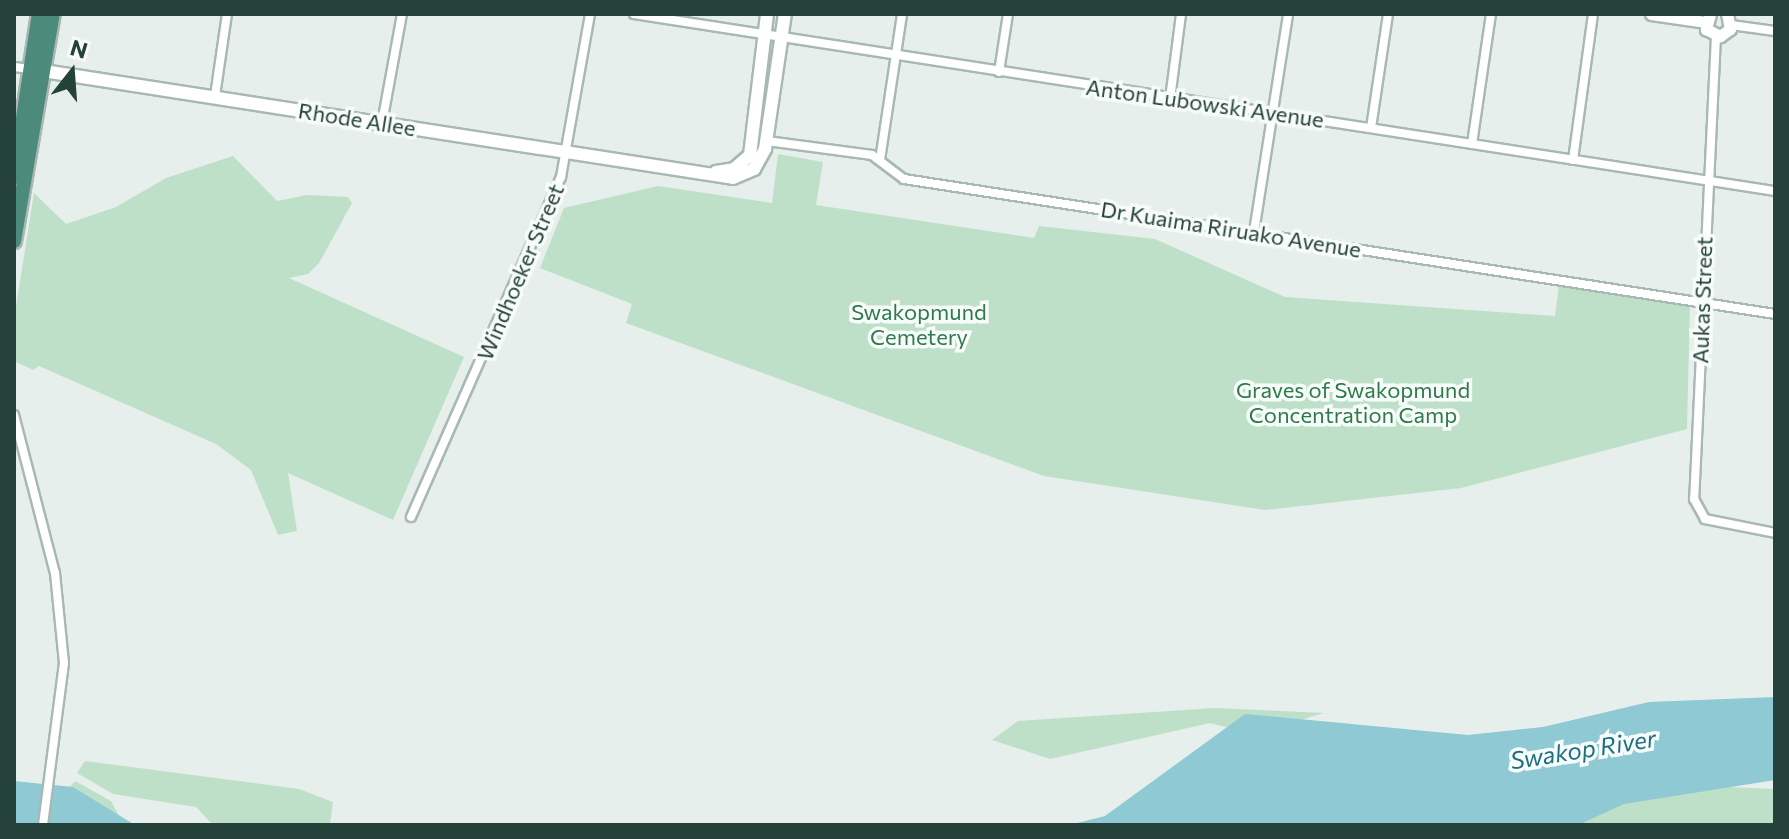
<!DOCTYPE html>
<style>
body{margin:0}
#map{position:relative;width:1789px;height:839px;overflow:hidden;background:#e6efeb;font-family:Commissioner,sans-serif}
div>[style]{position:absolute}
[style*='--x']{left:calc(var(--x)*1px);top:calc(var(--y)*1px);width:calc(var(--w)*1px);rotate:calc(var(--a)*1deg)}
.green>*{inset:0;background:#bfe0c8}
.water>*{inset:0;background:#8ec9d4}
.roads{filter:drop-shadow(2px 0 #a8b8b2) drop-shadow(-2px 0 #a8b8b2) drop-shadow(0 2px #a8b8b2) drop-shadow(0 -2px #a8b8b2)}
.minor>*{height:8px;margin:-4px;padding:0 4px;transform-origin:4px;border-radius:4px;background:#fff}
.tertiary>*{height:11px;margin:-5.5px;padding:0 5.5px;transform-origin:5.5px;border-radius:5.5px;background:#fff}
.secondary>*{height:12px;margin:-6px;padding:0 6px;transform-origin:6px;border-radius:6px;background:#fff}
.trunk>*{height:14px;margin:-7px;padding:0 7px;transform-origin:7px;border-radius:7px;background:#4c8a7c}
span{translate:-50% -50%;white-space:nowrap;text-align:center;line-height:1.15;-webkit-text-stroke:7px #f7fbf9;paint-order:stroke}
.street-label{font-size:22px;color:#24423a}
.park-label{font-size:22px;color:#2d7a4b}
.water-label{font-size:24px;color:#1c6f80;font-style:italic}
.frame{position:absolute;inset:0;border:16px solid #24423a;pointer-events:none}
.north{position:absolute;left:32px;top:32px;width:80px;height:80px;-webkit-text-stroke:6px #f7fbf9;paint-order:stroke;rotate:17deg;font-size:22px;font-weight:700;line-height:32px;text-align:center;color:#24423a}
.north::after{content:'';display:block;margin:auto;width:28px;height:36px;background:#24423a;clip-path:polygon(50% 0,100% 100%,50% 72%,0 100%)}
</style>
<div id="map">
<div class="green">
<div style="clip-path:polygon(778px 154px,823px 162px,816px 205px,1034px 238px,1039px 226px,1155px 239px,1285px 297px,1555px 316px,1559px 285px,1690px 305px,1687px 429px,1461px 488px,1265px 510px,1044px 476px,626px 323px,632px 304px,540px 268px,564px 208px,658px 186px,772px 203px)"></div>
<div style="clip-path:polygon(233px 156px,277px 201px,307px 195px,348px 197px,352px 203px,319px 263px,308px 274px,289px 278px,464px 357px,393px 520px,288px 473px,297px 531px,278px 535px,251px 470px,216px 444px,39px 366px,33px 370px,14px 361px,14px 319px,34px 193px,66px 224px,116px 207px,166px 178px)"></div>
<div style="clip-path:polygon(1215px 708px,1324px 713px,1254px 734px,1210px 723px,1050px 759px,992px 740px,1018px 721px)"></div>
<div style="clip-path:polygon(85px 761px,299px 789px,333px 802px,330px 825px,213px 825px,196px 807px,113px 794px,77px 773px)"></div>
<div style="clip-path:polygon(75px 781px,111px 801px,124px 825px,60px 797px)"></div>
<div style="clip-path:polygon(1679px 785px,1775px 789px,1775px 825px,1560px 825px)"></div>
</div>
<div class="water">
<div style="clip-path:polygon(1775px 697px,1775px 780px,1624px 804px,1578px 825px,1069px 825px,1105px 816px,1245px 714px,1468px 735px,1543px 727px,1649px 702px)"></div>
<div style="clip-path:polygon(14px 781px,73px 787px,135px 825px,14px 825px)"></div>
</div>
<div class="roads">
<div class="minor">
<div style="--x:634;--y:14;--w:1155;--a:8.82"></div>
<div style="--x:1731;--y:25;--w:44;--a:7.8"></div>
<div style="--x:1716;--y:36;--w:464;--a:92.7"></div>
<div style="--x:1694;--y:499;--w:23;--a:61"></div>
<div style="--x:1705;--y:519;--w:71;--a:11.3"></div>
<div style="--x:14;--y:67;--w:16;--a:7"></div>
<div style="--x:999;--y:72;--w:59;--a:-81.2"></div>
<div style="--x:215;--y:96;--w:83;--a:-81.7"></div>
<div style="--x:1170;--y:99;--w:86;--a:-82.6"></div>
<div style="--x:382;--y:123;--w:111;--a:-79.6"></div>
<div style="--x:1371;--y:128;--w:115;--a:-81.5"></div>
<div style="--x:767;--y:141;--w:106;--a:7.6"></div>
<div style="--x:872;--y:155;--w:40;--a:37"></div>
<div style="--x:904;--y:179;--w:881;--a:8.81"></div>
<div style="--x:1472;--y:144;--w:131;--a:-81.7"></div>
<div style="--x:880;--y:160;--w:148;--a:-81.4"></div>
<div style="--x:1573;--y:160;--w:147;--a:-82.2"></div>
<div style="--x:1254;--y:232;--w:221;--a:-81.1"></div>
<div style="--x:14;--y:415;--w:163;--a:75.5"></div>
<div style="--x:55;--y:573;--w:90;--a:84.3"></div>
<div style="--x:64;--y:663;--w:163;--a:97.4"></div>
<div style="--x:411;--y:517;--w:372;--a:-66.2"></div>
<div style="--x:561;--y:177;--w:166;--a:-79.9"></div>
</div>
<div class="tertiary">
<div style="--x:1651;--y:14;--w:56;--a:8.3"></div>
<div style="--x:1710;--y:14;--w:16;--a:105"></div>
<div style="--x:1706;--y:29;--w:16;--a:27"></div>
<div style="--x:1720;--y:36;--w:12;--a:-35"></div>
<div style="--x:1730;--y:29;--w:15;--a:-101"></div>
</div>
<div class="secondary">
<div style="--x:37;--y:70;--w:704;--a:8.82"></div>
<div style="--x:733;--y:178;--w:23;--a:-23"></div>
<div style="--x:754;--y:169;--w:23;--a:-61"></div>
<div style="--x:765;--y:149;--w:136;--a:-81.6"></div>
<div style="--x:716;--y:172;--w:18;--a:-9"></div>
<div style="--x:734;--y:169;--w:21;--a:-41"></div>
<div style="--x:750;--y:155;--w:142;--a:-83.1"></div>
</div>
<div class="trunk">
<div style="--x:14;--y:177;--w:165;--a:-81.3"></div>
<div style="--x:14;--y:241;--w:230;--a:-80.3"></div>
</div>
</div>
<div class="street-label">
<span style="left:1205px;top:103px;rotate:8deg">Anton Lubowski Avenue</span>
<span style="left:357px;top:119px;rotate:9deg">Rhode Allee</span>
<span style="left:1231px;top:229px;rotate:9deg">Dr Kuaima Riruako Avenue</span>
<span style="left:520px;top:272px;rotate:-67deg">Windhoeker Street</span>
<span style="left:1702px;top:300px;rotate:-88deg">Aukas Street</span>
</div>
<div class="park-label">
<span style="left:919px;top:324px">Swakopmund<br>Cemetery</span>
<span style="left:1353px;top:402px">Graves of Swakopmund<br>Concentration Camp</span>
</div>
<div class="water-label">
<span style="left:1583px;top:749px;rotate:-9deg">Swakop River</span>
</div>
<div class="frame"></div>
<div class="north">N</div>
</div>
